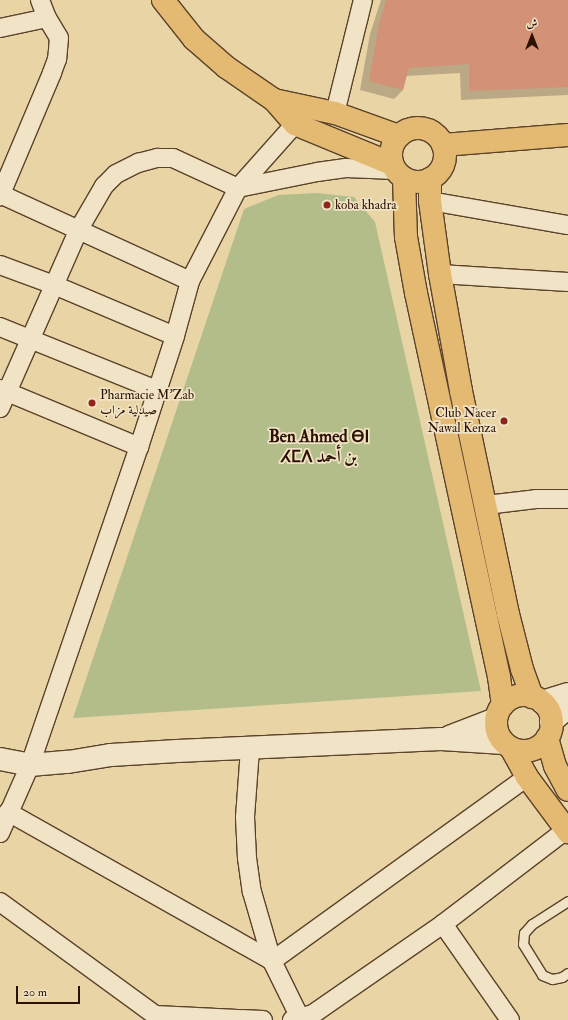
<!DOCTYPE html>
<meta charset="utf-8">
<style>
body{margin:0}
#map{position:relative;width:568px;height:1020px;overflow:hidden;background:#e9d4a6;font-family:"IM FELL Double Pica",Amiri,"Noto Sans Tifinagh",serif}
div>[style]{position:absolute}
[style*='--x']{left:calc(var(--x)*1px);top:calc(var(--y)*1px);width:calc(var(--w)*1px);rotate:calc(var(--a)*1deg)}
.green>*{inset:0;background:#b2bd8a}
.shadow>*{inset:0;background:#0003}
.building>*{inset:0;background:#d39178}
.roads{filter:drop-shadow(1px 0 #5b422a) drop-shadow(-1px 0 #5b422a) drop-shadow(0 1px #5b422a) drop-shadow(0 -1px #5b422a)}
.lane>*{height:9px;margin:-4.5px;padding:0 4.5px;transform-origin:4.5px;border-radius:4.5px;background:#f1e3c5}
.street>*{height:18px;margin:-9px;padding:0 9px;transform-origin:9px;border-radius:9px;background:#f1e3c5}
.secondary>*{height:22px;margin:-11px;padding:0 11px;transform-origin:11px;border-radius:11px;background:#f1e3c5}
.primary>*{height:22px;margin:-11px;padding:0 11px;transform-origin:11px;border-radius:11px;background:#e4ba73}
.primary>.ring{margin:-11px;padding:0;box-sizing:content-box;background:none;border:22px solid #e4ba73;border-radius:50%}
.dots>*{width:11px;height:11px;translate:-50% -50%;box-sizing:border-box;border:2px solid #f1e3c5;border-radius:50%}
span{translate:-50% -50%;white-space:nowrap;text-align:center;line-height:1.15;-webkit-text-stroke:3.5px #f1e3c5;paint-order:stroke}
.poi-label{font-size:13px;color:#2c1100}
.left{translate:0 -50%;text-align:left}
.right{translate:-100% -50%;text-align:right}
.district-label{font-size:17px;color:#2c1100;font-weight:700}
.north{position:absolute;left:512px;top:16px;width:40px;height:40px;-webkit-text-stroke:3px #f1e3c5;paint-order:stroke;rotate:0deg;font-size:11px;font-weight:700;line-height:16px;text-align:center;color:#2c1100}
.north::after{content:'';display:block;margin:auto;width:14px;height:18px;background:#2c1100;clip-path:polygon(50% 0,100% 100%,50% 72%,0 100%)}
.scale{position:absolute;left:16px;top:986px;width:64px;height:18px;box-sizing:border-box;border:2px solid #2c1100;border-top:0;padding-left:5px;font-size:12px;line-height:14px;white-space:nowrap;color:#2c1100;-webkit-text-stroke:3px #f1e3c5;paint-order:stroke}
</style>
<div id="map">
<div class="green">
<div style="clip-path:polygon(317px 193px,354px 197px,375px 222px,481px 691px,73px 718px,244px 209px,278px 195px)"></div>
</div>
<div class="shadow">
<div style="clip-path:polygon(381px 0,568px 0,568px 95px,461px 100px,460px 73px,406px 76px,403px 90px,394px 99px,360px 90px,370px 34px)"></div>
</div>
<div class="building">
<div style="clip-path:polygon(386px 0,568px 0,568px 87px,469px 91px,469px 64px,409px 68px,403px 90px,369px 81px,379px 25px)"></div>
</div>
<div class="roads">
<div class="lane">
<div style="--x:568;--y:901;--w:43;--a:147.4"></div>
<div style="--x:532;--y:924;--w:12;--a:132"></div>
<div style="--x:524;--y:933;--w:11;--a:95"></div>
<div style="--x:523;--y:944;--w:36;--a:58"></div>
<div style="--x:542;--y:975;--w:11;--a:22"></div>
<div style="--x:552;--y:979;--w:10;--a:-11"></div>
<div style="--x:562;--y:977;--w:7;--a:-34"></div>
</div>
<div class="street">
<div style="--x:40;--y:0;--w:19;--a:69"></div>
<div style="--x:0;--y:28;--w:48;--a:-12"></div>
<div style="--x:47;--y:18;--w:23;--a:59"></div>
<div style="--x:59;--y:38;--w:21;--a:95"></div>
<div style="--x:57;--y:59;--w:15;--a:110"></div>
<div style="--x:52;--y:73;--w:134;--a:112.9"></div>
<div style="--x:335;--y:113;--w:116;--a:-76.1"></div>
<div style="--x:0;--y:194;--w:209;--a:24.6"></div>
<div style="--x:430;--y:201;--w:140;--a:9.9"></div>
<div style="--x:0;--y:265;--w:58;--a:20.3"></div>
<div style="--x:54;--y:285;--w:131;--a:22.9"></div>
<div style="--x:440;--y:274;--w:128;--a:3.6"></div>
<div style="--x:0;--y:327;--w:169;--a:21.9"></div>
<div style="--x:0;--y:389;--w:151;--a:22.6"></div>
<div style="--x:0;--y:408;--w:196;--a:-66.2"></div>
<div style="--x:79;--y:229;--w:50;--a:-59.8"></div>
<div style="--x:104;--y:186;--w:17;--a:-45"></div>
<div style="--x:116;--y:174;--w:25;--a:-27"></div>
<div style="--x:138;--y:163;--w:20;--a:-15"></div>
<div style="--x:157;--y:158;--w:16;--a:0"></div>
<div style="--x:173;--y:158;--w:72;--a:24.8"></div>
<div style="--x:238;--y:188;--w:81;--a:-11.4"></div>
<div style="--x:317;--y:172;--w:29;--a:-8"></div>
<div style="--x:346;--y:168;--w:49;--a:2.3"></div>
<div style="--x:486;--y:505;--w:50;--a:-6.8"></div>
<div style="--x:536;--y:499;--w:32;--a:0"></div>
<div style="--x:250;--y:749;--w:68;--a:94.2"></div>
<div style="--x:245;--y:817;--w:41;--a:87.2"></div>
<div style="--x:247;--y:858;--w:34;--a:82"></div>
<div style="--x:252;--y:892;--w:72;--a:73.8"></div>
<div style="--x:272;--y:961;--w:64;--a:63.8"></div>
<div style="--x:8;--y:812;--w:303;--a:29.4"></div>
<div style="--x:272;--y:961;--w:314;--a:-35.8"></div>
<div style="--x:0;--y:833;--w:74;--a:-66.2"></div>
<div style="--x:30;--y:765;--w:336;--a:-71.1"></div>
<div style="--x:139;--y:447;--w:117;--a:-72"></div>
<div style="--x:175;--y:336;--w:57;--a:-74.7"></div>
<div style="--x:190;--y:281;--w:105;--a:-62.7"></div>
<div style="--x:238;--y:188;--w:86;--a:-48.3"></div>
<div style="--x:295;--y:124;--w:13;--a:-63"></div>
<div style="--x:0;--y:902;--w:192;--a:36.1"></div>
<div style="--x:155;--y:1015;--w:108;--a:2.7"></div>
<div style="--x:443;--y:924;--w:117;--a:55.1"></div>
<div style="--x:292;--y:1020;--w:22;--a:-16"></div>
<div style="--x:313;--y:1014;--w:158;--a:-34.7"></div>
<div style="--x:443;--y:924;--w:155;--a:-37.4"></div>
</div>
<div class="secondary">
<div style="--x:542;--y:702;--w:27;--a:-17"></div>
<div style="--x:551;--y:722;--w:23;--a:-41"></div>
<div style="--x:449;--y:737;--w:50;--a:-21"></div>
<div style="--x:0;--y:759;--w:31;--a:11"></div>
<div style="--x:30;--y:765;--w:38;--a:-5"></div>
<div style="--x:68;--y:762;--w:44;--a:-9.2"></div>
<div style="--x:111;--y:755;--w:66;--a:-3.5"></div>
<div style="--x:177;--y:751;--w:264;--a:-2.6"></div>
<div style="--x:441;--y:739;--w:63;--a:3.6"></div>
</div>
<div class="primary">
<div style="--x:163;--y:0;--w:50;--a:51.5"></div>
<div style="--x:194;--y:39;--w:43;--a:41.2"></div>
<div style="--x:226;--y:67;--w:58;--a:34.5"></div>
<div style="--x:274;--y:100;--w:32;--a:49"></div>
<div style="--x:295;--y:124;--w:105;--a:22.4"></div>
<div style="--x:274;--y:100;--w:62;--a:12"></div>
<div style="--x:335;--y:113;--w:68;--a:19.8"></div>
<div class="ring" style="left:391px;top:128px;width:32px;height:32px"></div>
<div style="--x:443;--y:145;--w:125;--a:-4.6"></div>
<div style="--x:404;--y:178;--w:59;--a:88.1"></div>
<div style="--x:406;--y:237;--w:57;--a:79.9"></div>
<div style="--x:416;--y:293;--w:393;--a:77.8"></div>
<div style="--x:499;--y:677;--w:28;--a:82"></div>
<div style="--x:430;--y:179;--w:22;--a:90"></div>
<div style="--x:430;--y:201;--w:74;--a:82.2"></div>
<div style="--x:440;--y:274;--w:119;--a:79.8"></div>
<div style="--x:461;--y:391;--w:228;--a:78.1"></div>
<div style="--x:508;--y:614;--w:57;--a:75.7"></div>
<div style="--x:522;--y:669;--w:30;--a:70"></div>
<div class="ring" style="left:496px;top:695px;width:34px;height:34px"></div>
<div style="--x:547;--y:738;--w:29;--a:74"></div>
<div style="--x:555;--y:766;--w:27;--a:62"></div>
<div style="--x:511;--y:748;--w:33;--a:61"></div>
<div style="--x:527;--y:777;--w:69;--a:53.3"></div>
</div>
</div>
<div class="dots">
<div style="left:327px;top:205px;background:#8f2418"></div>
<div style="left:92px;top:403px;background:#8f2418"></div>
<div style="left:504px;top:421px;background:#8f2418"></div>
</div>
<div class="poi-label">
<span class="left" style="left:335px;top:205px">koba khadra</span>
<span class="left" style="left:100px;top:403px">Pharmacie M'Zab<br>صيدلية مزاب</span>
<span class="right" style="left:496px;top:421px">Club Nacer<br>Nawal Kenza</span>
</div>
<div class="district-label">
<span style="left:319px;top:447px">Ben Ahmed ⴱⵏ<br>ⵃⵎⴷ بن أحمد</span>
</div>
<div class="north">ش</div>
<div class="scale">20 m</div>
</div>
